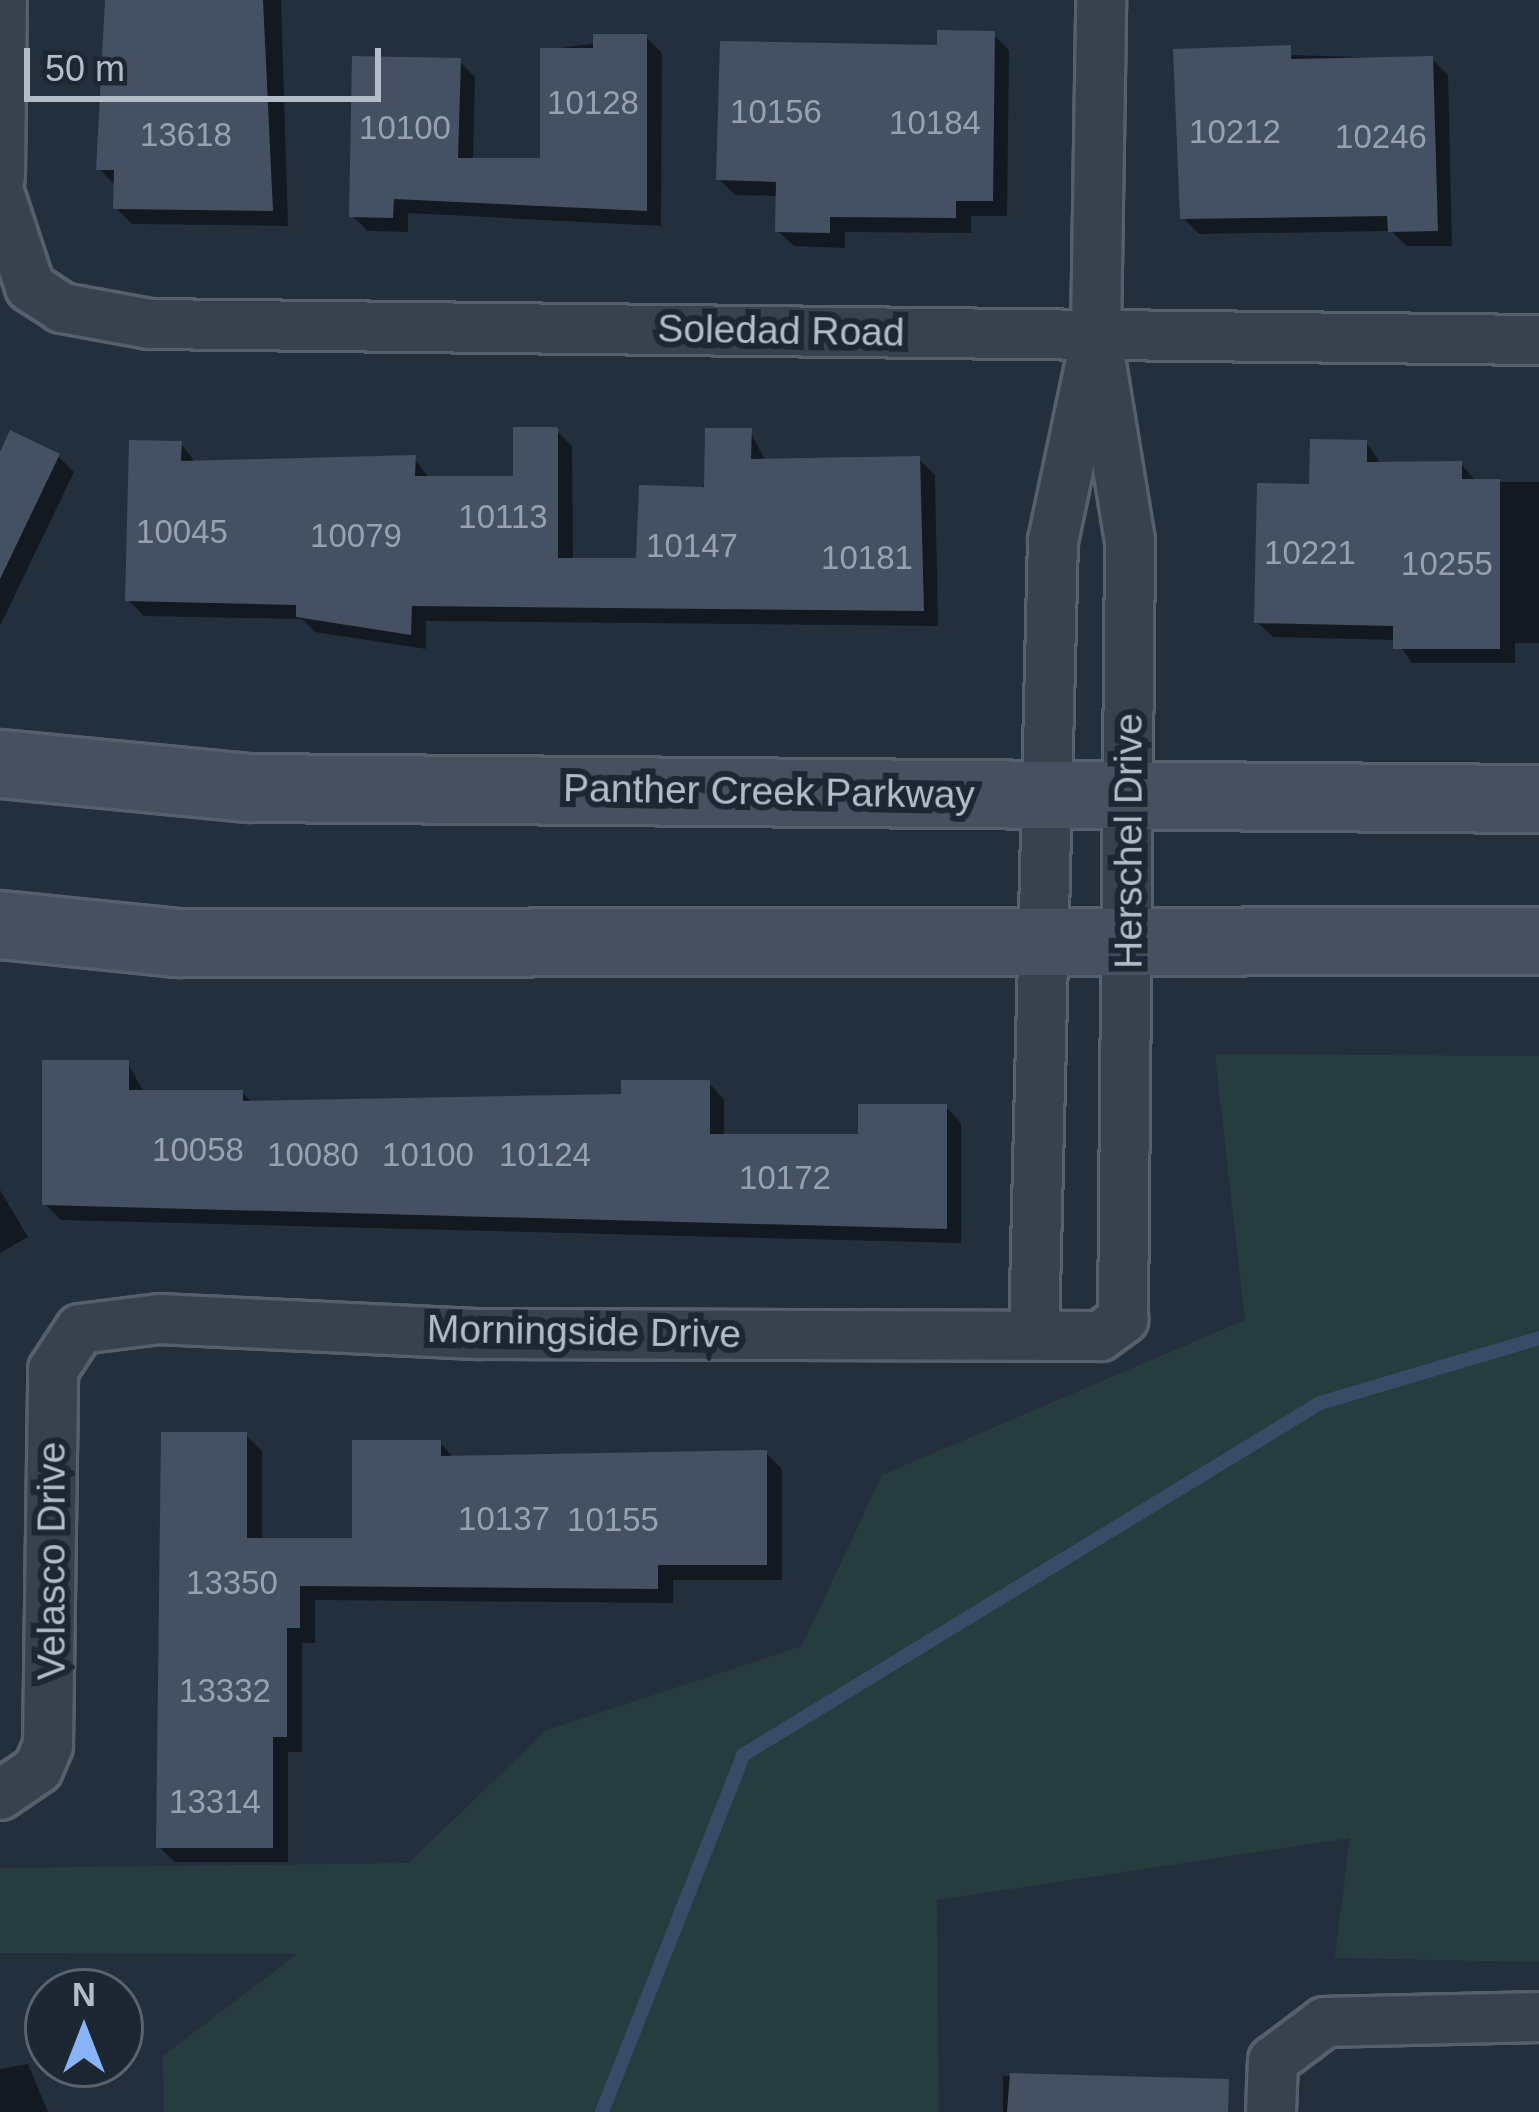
<!DOCTYPE html>
<style>
body{margin:0}
#map{position:relative;width:1539px;height:2112px;overflow:hidden;background:#242f3e;font-family:Helvetica,sans-serif}
div>[style]{position:absolute}
[style*='--x']{left:calc(var(--x)*1px);top:calc(var(--y)*1px);width:calc(var(--w)*1px);rotate:calc(var(--a)*1deg)}
.green>*{inset:0;background:#263c3f}
.shadow>*{inset:0;background:#0007}
.stream>*{height:14px;margin:-7px;padding:0 7px;transform-origin:7px;border-radius:7px;background:#394c67}
.building>*{inset:0;background:#455162}
.roads{filter:drop-shadow(3px 0 #565f6c) drop-shadow(-3px 0 #565f6c) drop-shadow(0 3px #565f6c) drop-shadow(0 -3px #565f6c)}
.minor>*{height:48px;margin:-24px;padding:0 24px;transform-origin:24px;border-radius:24px;background:#38414e}
.secondary>*{height:66px;margin:-33px;padding:0 33px;transform-origin:33px;border-radius:33px;background:#465061}
span{translate:-50% -50%;white-space:nowrap;text-align:center;line-height:1.15;-webkit-text-stroke:12px #1d2633;paint-order:stroke}
.number-label{font-size:33px;color:#98a1af}
.number-label span{-webkit-text-stroke-width:0}
.street-label{font-size:39px;color:#b4bcc9}
.north{position:absolute;left:24px;top:1968px;width:120px;height:120px;box-sizing:border-box;background:#1d2633;border:3px solid #59626f;border-radius:50%;rotate:0deg;font-size:33px;font-weight:700;line-height:48px;text-align:center;color:#b4bcc9}
.north::after{content:'';display:block;margin:auto;width:42px;height:54px;background:#8ab4f8;clip-path:polygon(50% 0,100% 100%,50% 72%,0 100%)}
.scale{position:absolute;left:24px;top:48px;width:357px;height:54px;box-sizing:border-box;border:6px solid #b4bcc9;border-top:0;padding-left:15px;font-size:36px;line-height:42px;white-space:nowrap;color:#b4bcc9;-webkit-text-stroke:9px #1d2633;paint-order:stroke}
</style>
<div id="map">
<div class="green">
<div style="clip-path:polygon(1215px 1054px,1539px 1056px,1539px 1962px,1335px 1958px,1350px 1838px,937px 1900px,939px 2112px,164px 2112px,163px 2056px,297px 1954px,0 1953px,0 1868px,409px 1863px,545px 1731px,802px 1646px,882px 1475px,1245px 1320px)"></div>
</div>
<div class="shadow">
<div style="clip-path:polygon(108px 0,281px 0,288px 226px,132px 224px,116px 208px,117px 187px,99px 169px)"></div>
<div style="clip-path:polygon(993px 34px,1009px 50px,1007px 216px,971px 216px,971px 233px,845px 232px,845px 248px,794px 246px,778px 231px,779px 196px,735px 195px,719px 179px,940px 48px)"></div>
<div style="clip-path:polygon(646px 37px,662px 53px,661px 226px,408px 213px,408px 232px,368px 231px,352px 216px,459px 61px,475px 77px,473px 161px,543px 161px,543px 50px)"></div>
<div style="clip-path:polygon(1176px 52px,1432px 59px,1448px 75px,1452px 246px,1407px 246px,1391px 231px,1199px 234px,1183px 218px)"></div>
<div style="clip-path:polygon(556px 430px,572px 446px,573px 561px,639px 561px,750px 431px,766px 462px,919px 459px,935px 475px,938px 626px,426px 621px,426px 649px,315px 632px,302px 619px,144px 616px,128px 600px,181px 444px,196px 463px,414px 458px,430px 479px,516px 479px)"></div>
<div style="clip-path:polygon(1366px 442px,1382px 465px,1461px 464px,1477px 482px,1539px 482px,1539px 643px,1515px 643px,1515px 663px,1412px 663px,1396px 640px,1273px 637px,1257px 622px,1312px 487px)"></div>
<div style="clip-path:polygon(58px 456px,74px 472px,0 626px,0 460px)"></div>
<div style="clip-path:polygon(128px 1063px,144px 1093px,242px 1093px,253px 1103px,624px 1097px,709px 1083px,724px 1099px,724px 1137px,861px 1137px,946px 1107px,961px 1123px,961px 1243px,61px 1220px,45px 1204px)"></div>
<div style="clip-path:polygon(0 1190px,28px 1237px,0 1253px)"></div>
<div style="clip-path:polygon(246px 1435px,262px 1451px,262px 1541px,355px 1541px,440px 1443px,455px 1459px,766px 1453px,782px 1469px,782px 1580px,673px 1580px,673px 1603px,315px 1600px,315px 1643px,302px 1643px,302px 1752px,288px 1752px,288px 1862px,175px 1862px,159px 1847px)"></div>
<div style="clip-path:polygon(28px 2064px,48px 2112px,0 2112px,0 2069px)"></div>
<div style="clip-path:polygon(1003px 2076px,1157px 2080px,1173px 2112px,1003px 2112px)"></div>
</div>
<div class="stream">
<div style="--x:602;--y:2112;--w:384;--a:-68.4"></div>
<div style="--x:743;--y:1755;--w:676;--a:-31.39"></div>
<div style="--x:1320;--y:1403;--w:228;--a:-16.5"></div>
</div>
<div class="building">
<div style="clip-path:polygon(105px 0,263px 0,273px 211px,113px 209px,114px 170px,96px 170px)"></div>
<div style="clip-path:polygon(937px 30px,995px 31px,993px 201px,956px 201px,956px 218px,830px 217px,830px 233px,775px 232px,776px 182px,716px 180px,720px 41px,937px 45px)"></div>
<div style="clip-path:polygon(593px 34px,647px 34px,647px 211px,394px 199px,393px 218px,349px 217px,352px 56px,461px 58px,458px 158px,540px 158px,540px 48px,593px 48px)"></div>
<div style="clip-path:polygon(1291px 45px,1291px 59px,1433px 56px,1438px 231px,1388px 232px,1387px 216px,1180px 219px,1173px 49px)"></div>
<div style="clip-path:polygon(513px 427px,558px 427px,558px 558px,636px 558px,639px 485px,704px 487px,705px 428px,752px 428px,751px 459px,920px 456px,924px 611px,412px 606px,411px 635px,296px 617px,296px 605px,125px 601px,129px 440px,182px 441px,181px 461px,416px 455px,415px 476px,513px 476px)"></div>
<div style="clip-path:polygon(10px 430px,60px 454px,0 579px,0 452px)"></div>
<div style="clip-path:polygon(1310px 439px,1367px 440px,1367px 462px,1462px 461px,1462px 479px,1500px 479px,1500px 649px,1393px 649px,1393px 626px,1254px 623px,1257px 483px,1309px 484px)"></div>
<div style="clip-path:polygon(42px 1060px,129px 1060px,129px 1090px,243px 1090px,243px 1101px,621px 1094px,621px 1080px,710px 1080px,710px 1134px,858px 1134px,858px 1104px,947px 1104px,947px 1229px,42px 1205px)"></div>
<div style="clip-path:polygon(161px 1432px,247px 1432px,247px 1538px,352px 1538px,352px 1440px,441px 1440px,441px 1456px,767px 1450px,767px 1565px,658px 1565px,658px 1589px,300px 1586px,300px 1628px,287px 1628px,287px 1737px,273px 1737px,273px 1848px,156px 1848px)"></div>
<div style="clip-path:polygon(1010px 2073px,1229px 2079px,1228px 2112px,1007px 2112px)"></div>
</div>
<div class="roads">
<div class="minor">
<div style="--x:0;--y:177;--w:177;--a:-89.4"></div>
<div style="--x:0;--y:195;--w:97;--a:71.9"></div>
<div style="--x:30;--y:287;--w:38;--a:33"></div>
<div style="--x:62;--y:308;--w:88;--a:10.4"></div>
<div style="--x:149;--y:324;--w:1390;--a:0.66"></div>
<div style="--x:1034;--y:1334;--w:793;--a:-88.63"></div>
<div style="--x:1053;--y:541;--w:180;--a:-78.1"></div>
<div style="--x:0;--y:1795;--w:46;--a:-34.4"></div>
<div style="--x:38;--y:1769;--w:26;--a:-67"></div>
<div style="--x:48;--y:1745;--w:375;--a:-89.2"></div>
<div style="--x:53;--y:1370;--w:49;--a:-56.6"></div>
<div style="--x:80;--y:1329;--w:80;--a:-7.2"></div>
<div style="--x:159;--y:1319;--w:322;--a:2.7"></div>
<div style="--x:481;--y:1334;--w:619;--a:0.19"></div>
<div style="--x:1100;--y:1336;--w:29;--a:-36"></div>
<div style="--x:1123;--y:1319;--w:778;--a:-89.48"></div>
<div style="--x:1130;--y:541;--w:210;--a:-99.3"></div>
<div style="--x:1096;--y:334;--w:334;--a:-89.1"></div>
<div style="--x:1271;--y:2112;--w:51;--a:-87.8"></div>
<div style="--x:1273;--y:2061;--w:65;--a:-36.9"></div>
<div style="--x:1325;--y:2022;--w:214;--a:-1.3"></div>
</div>
<div class="secondary">
<div style="--x:0;--y:764;--w:249;--a:5.5"></div>
<div style="--x:248;--y:788;--w:1291;--a:0.49"></div>
<div style="--x:0;--y:925;--w:179;--a:5.8"></div>
<div style="--x:178;--y:943;--w:1361;--a:-0.08"></div>
</div>
</div>
<div class="number-label">
<span style="left:593px;top:103px">10128</span>
<span style="left:776px;top:112px">10156</span>
<span style="left:935px;top:123px">10184</span>
<span style="left:405px;top:128px">10100</span>
<span style="left:1235px;top:132px">10212</span>
<span style="left:186px;top:135px">13618</span>
<span style="left:1381px;top:137px">10246</span>
<span style="left:503px;top:517px">10113</span>
<span style="left:182px;top:532px">10045</span>
<span style="left:356px;top:536px">10079</span>
<span style="left:692px;top:546px">10147</span>
<span style="left:1310px;top:553px">10221</span>
<span style="left:867px;top:558px">10181</span>
<span style="left:1447px;top:564px">10255</span>
<span style="left:198px;top:1150px">10058</span>
<span style="left:313px;top:1155px">10080</span>
<span style="left:428px;top:1155px">10100</span>
<span style="left:545px;top:1155px">10124</span>
<span style="left:785px;top:1178px">10172</span>
<span style="left:504px;top:1519px">10137</span>
<span style="left:613px;top:1520px">10155</span>
<span style="left:232px;top:1583px">13350</span>
<span style="left:225px;top:1691px">13332</span>
<span style="left:215px;top:1802px">13314</span>
</div>
<div class="street-label">
<span style="left:781px;top:331px;rotate:1deg">Soledad Road</span>
<span style="left:769px;top:792px;rotate:1deg">Panther Creek Parkway</span>
<span style="left:1129px;top:841px;rotate:-90deg">Herschel Drive</span>
<span style="left:584px;top:1332px;rotate:1deg">Morningside Drive</span>
<span style="left:52px;top:1561px;rotate:-90deg">Velasco Drive</span>
</div>
<div class="north">N</div>
<div class="scale">50 m</div>
</div>
